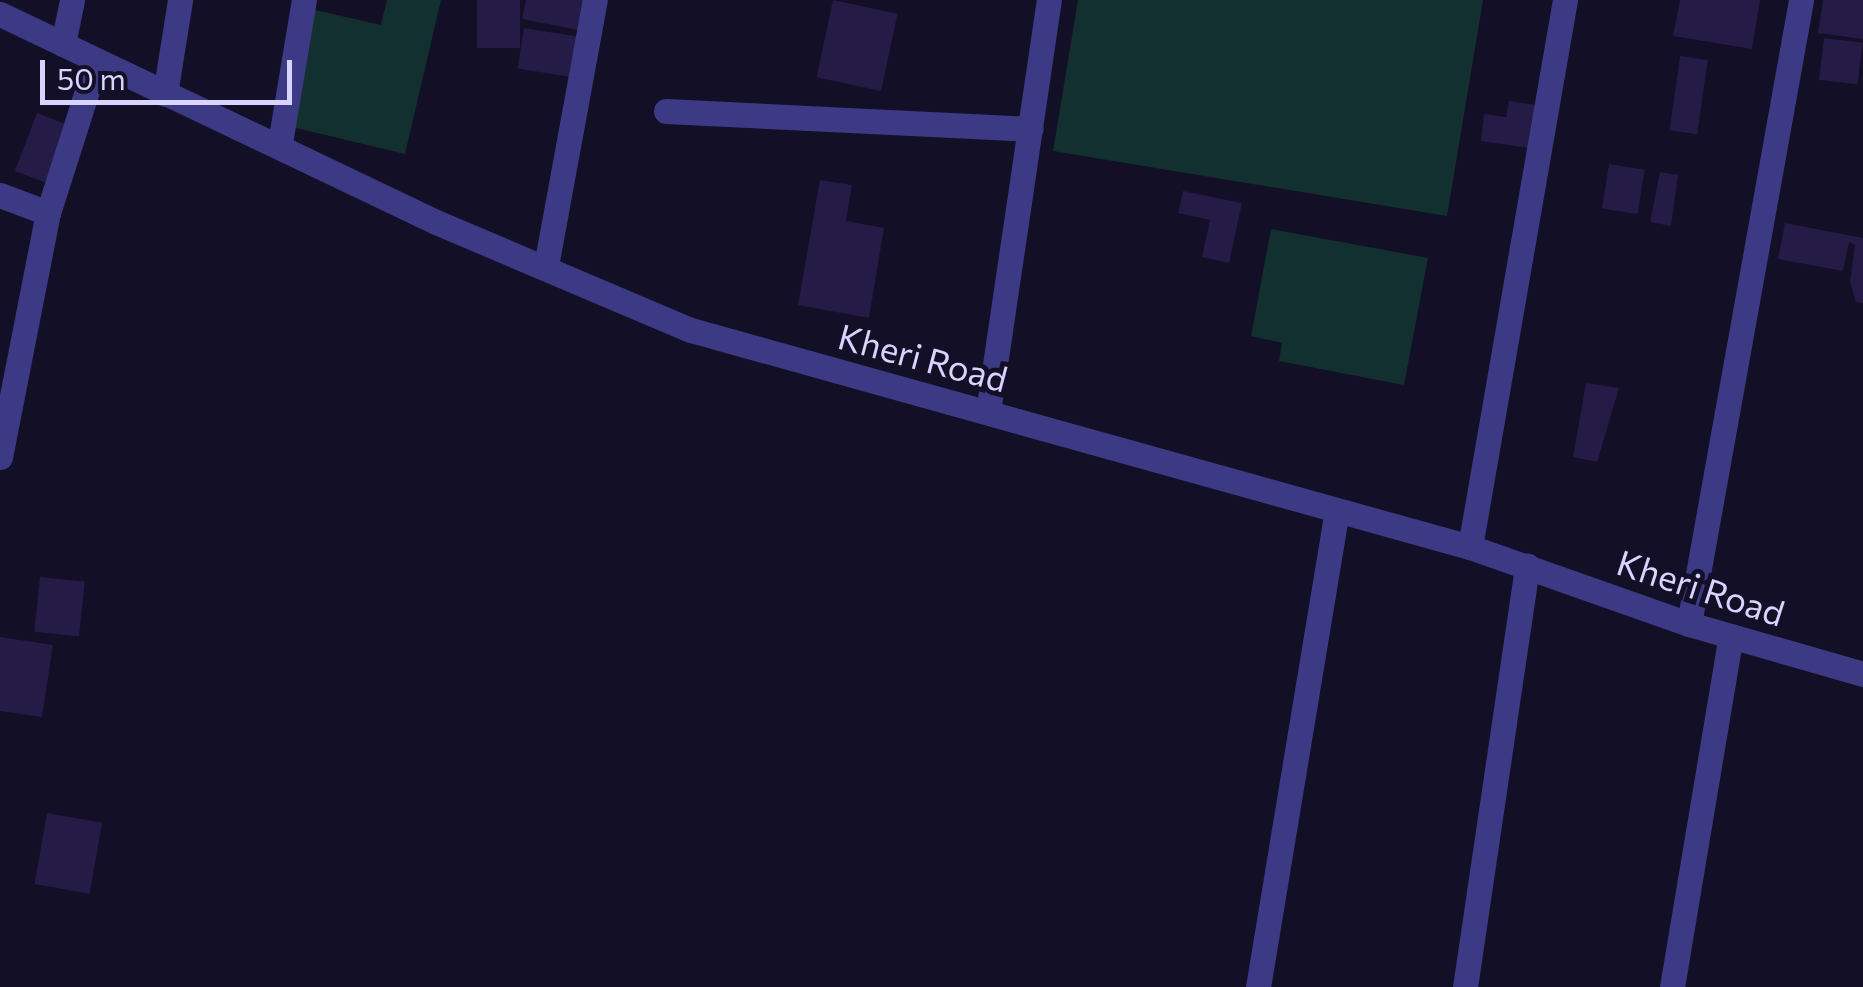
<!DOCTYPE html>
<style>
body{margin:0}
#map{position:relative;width:1863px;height:987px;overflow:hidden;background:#130f26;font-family:Commissioner,sans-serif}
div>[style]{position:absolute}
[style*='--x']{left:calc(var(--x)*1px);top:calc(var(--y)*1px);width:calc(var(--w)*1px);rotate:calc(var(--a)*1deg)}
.green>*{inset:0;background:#12302f}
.building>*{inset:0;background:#241b47;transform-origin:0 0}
.minor>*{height:25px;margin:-12.5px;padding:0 12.5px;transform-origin:12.5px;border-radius:12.5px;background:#3d3a85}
.tertiary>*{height:25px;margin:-12.5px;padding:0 12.5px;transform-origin:12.5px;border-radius:12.5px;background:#3d3a85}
span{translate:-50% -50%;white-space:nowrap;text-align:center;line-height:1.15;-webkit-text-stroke:10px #130f26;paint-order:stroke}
.street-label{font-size:35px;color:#d9d4ff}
.scale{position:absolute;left:40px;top:60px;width:252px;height:45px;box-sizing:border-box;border:5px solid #d9d4ff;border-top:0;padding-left:12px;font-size:30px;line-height:35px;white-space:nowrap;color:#d9d4ff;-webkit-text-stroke:8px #130f26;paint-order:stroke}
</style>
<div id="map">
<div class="green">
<div style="clip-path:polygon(387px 0,441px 0,405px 154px,288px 126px,315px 10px,381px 25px)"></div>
<div style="clip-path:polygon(1078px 0,1483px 0,1447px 216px,1053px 151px)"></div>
<div style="clip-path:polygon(1271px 229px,1428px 258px,1404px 385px,1279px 361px,1282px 343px,1251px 336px)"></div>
</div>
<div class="building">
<div style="left:477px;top:0;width:43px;height:48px"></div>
<div style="clip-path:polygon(526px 0,589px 0,583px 31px,522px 19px)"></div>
<div style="left:833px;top:0;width:66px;height:79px;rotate:12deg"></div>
<div style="clip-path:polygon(1680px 0,1760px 0,1752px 49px,1673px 36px)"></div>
<div style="clip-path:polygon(1823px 0,1863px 0,1863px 39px,1818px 33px)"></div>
<div style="left:524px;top:28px;width:57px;height:41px;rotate:9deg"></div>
<div style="left:1824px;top:38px;width:39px;height:42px;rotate:7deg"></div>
<div style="left:1680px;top:56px;width:28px;height:75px;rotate:8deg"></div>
<div style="clip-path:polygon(1509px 101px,1543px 106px,1537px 149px,1481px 141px,1484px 114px,1506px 117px)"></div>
<div style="left:37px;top:113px;width:34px;height:62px;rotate:21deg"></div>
<div style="left:1609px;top:164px;width:36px;height:45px;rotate:9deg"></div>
<div style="clip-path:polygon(1660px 172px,1678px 175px,1671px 226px,1650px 222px)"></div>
<div style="clip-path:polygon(820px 180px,852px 185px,846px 221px,884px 228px,869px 318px,798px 305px)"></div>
<div style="clip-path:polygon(1183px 191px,1242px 203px,1229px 263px,1202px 257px,1210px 220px,1178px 213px)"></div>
<div style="clip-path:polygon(1785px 223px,1863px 238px,1863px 303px,1856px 302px,1850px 282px,1855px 245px,1849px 242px,1843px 271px,1778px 259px)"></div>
<div style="clip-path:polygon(1586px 383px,1619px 388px,1597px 462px,1573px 457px)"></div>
<div style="left:40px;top:577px;width:45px;height:55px;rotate:6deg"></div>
<div style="clip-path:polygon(0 637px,53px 645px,42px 717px,0 711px)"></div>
<div style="left:47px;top:813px;width:56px;height:72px;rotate:10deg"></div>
</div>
<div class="minor">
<div style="--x:63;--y:44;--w:45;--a:-78.4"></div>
<div style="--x:165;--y:94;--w:95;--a:-80.9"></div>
<div style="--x:666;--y:111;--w:365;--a:2.8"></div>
<div style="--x:280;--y:143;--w:145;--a:-80.5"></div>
<div style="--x:0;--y:195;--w:51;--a:20.6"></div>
<div style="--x:546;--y:266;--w:270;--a:-79.6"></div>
<div style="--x:988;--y:412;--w:416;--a:-81.6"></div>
<div style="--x:0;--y:457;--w:249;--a:-78.9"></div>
<div style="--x:48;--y:213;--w:157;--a:-72.3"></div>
<div style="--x:1470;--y:547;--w:555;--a:-80.15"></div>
<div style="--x:1689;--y:624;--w:634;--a:-79.82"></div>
<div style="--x:1258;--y:987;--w:483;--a:-80.6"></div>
<div style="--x:1465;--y:987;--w:426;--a:-81.6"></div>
<div style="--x:1672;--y:987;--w:356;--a:-80.5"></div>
</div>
<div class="tertiary">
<div style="--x:0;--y:14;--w:483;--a:25.5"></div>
<div style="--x:436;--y:222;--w:277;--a:23"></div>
<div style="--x:691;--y:330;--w:809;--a:15.57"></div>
<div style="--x:1470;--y:547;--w:232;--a:19.4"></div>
<div style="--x:1689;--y:624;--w:181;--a:16"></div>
</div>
<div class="street-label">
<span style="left:923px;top:357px;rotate:15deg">Kheri Road</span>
<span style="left:1701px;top:587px;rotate:18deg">Kheri Road</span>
</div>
<div class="scale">50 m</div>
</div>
